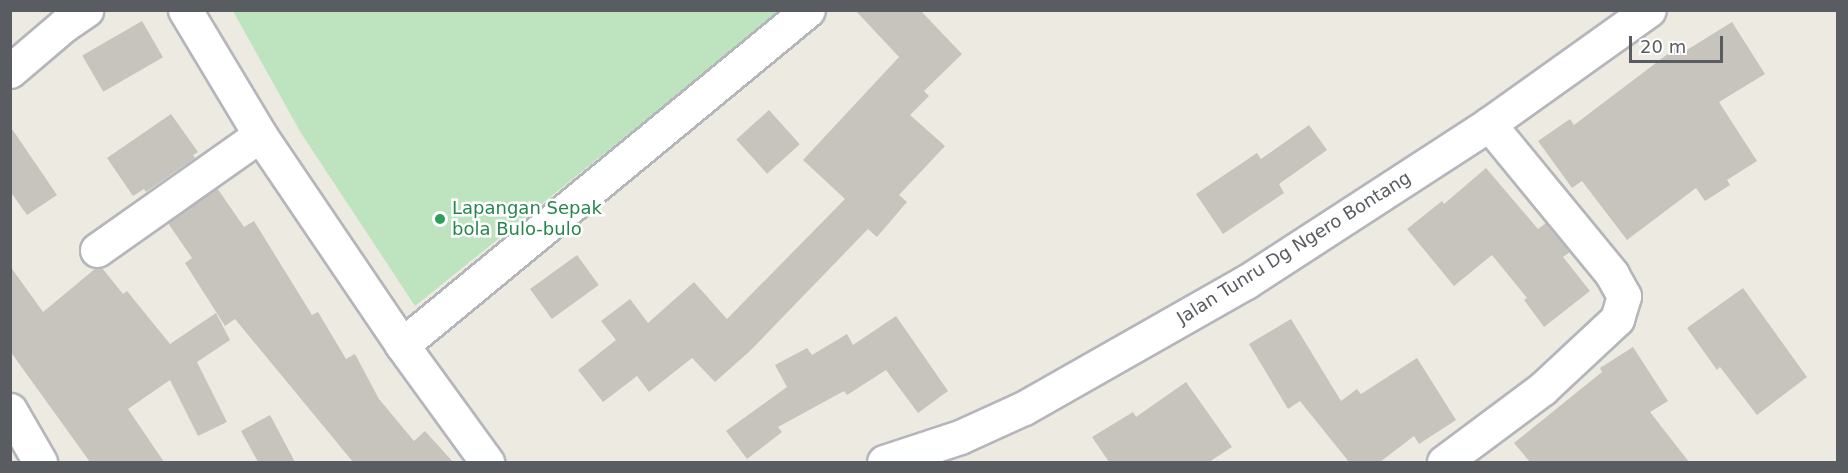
<!DOCTYPE html>
<style>
body{margin:0}
#map{position:relative;width:1848px;height:473px;overflow:hidden;background:#eceae1;font-family:"DejaVu Sans",sans-serif}
div>[style]{position:absolute}
[style*='--x']{left:calc(var(--x)*1px);top:calc(var(--y)*1px);width:calc(var(--w)*1px);rotate:calc(var(--a)*1deg)}
.green>*{inset:0;background:#bee3bf}
.building>*{inset:0;background:#c7c4be;transform-origin:0 0}
.roads{filter:drop-shadow(2px 0 #b4b6bb) drop-shadow(-2px 0 #b4b6bb) drop-shadow(0 2px #b4b6bb) drop-shadow(0 -2px #b4b6bb)}
.street>*{height:33px;margin:-16.5px;padding:0 16.5px;transform-origin:16.5px;border-radius:16.5px;background:#fff}
.dots>*{width:16px;height:16px;translate:-50% -50%;box-sizing:border-box;border:3px solid #fff;border-radius:50%}
span{translate:-50% -50%;white-space:nowrap;text-align:center;line-height:1.15;-webkit-text-stroke:5px #fff;paint-order:stroke}
.leisure-label{font-size:18px;color:#27864d}
.left{translate:0 -50%;text-align:left}
.street-label{font-size:18px;color:#595d61}
.frame{position:absolute;inset:0;border:12px solid #595d61;pointer-events:none}
.scale{position:absolute;left:1629px;top:36px;width:94px;height:27px;box-sizing:border-box;border:3px solid #595d61;border-top:0;padding-left:8px;font-size:18px;line-height:21px;white-space:nowrap;color:#595d61;-webkit-text-stroke:4px #fff;paint-order:stroke}
</style>
<div id="map">
<div class="green">
<div style="clip-path:polygon(233px 11px,781px 11px,415px 306px,301px 133px)"></div>
</div>
<div class="building">
<div style="clip-path:polygon(855px 10px,920px 10px,962px 54px,924px 91px,929px 96px,910px 115px,945px 146px,899px 195px,907px 202px,877px 237px,868px 229px,751px 350px,715px 382px,692px 358px,649px 392px,637px 376px,603px 402px,578px 370px,616px 340px,601px 321px,630px 299px,648px 323px,694px 282px,727px 319px,845px 199px,803px 160px,899px 57px)"></div>
<div style="left:142px;top:21px;width:42px;height:69px;rotate:60deg"></div>
<div style="clip-path:polygon(1732px 22px,1765px 74px,1719px 102px,1757px 161px,1727px 180px,1730px 185px,1705px 201px,1696px 188px,1627px 240px,1582px 181px,1572px 188px,1538px 141px,1570px 119px,1574px 125px,1677px 47px,1682px 53px)"></div>
<div style="left:769px;top:110px;width:46px;height:44px;rotate:48deg"></div>
<div style="clip-path:polygon(171px 114px,198px 152px,193px 155px,195px 158px,146px 192px,144px 189px,133px 196px,107px 158px)"></div>
<div style="clip-path:polygon(1309px 125px,1327px 150px,1279px 184px,1284px 193px,1223px 234px,1196px 194px,1257px 153px,1261px 159px)"></div>
<div style="clip-path:polygon(10px 126px,57px 195px,27px 215px,10px 191px)"></div>
<div style="clip-path:polygon(1486px 168px,1538px 229px,1546px 223px,1570px 252px,1563px 257px,1590px 291px,1544px 327px,1524px 300px,1527px 298px,1492px 255px,1454px 286px,1407px 229px,1442px 201px,1444px 204px)"></div>
<div style="clip-path:polygon(217px 188px,244px 227px,254px 221px,312px 315px,318px 312px,346px 359px,355px 354px,379px 399px,414px 441px,425px 431px,453px 462px,353px 462px,235px 319px,225px 326px,185px 263px,192px 258px,168px 223px)"></div>
<div style="left:577px;top:255px;width:37px;height:58px;rotate:54deg"></div>
<div style="clip-path:polygon(10px 266px,43px 312px,96px 268px,102px 268px,123px 294px,127px 291px,170px 344px,216px 313px,230px 340px,197px 362px,227px 422px,198px 436px,170px 380px,128px 409px,164px 462px,90px 462px,10px 351px)"></div>
<div style="clip-path:polygon(1743px 288px,1807px 377px,1757px 415px,1720px 367px,1717px 370px,1687px 328px)"></div>
<div style="clip-path:polygon(896px 316px,948px 391px,918px 413px,886px 370px,847px 395px,844px 391px,778px 427px,782px 432px,747px 459px,726px 431px,787px 387px,775px 365px,807px 348px,812px 355px,847px 334px,853px 345px)"></div>
<div style="clip-path:polygon(1291px 319px,1341px 401px,1357px 389px,1361px 394px,1417px 358px,1456px 420px,1419px 444px,1414px 436px,1380px 462px,1349px 462px,1300px 401px,1288px 409px,1249px 344px)"></div>
<div style="clip-path:polygon(1633px 347px,1668px 401px,1650px 412px,1689px 462px,1530px 462px,1514px 443px,1602px 372px,1600px 368px)"></div>
<div style="clip-path:polygon(1186px 382px,1232px 447px,1209px 462px,1109px 462px,1092px 437px,1133px 412px,1136px 417px)"></div>
<div style="clip-path:polygon(270px 415px,295px 462px,258px 462px,241px 431px)"></div>
</div>
<div class="roads">
<div class="street">
<div style="--x:185;--y:10;--w:146;--a:59"></div>
<div style="--x:260;--y:135;--w:254;--a:55.9"></div>
<div style="--x:402;--y:345;--w:145;--a:54"></div>
<div style="--x:10;--y:71;--w:71;--a:-40.4"></div>
<div style="--x:64;--y:25;--w:27;--a:-34"></div>
<div style="--x:97;--y:250;--w:199;--a:-35.2"></div>
<div style="--x:402;--y:345;--w:526;--a:-39.53"></div>
<div style="--x:10;--y:410;--w:60;--a:60"></div>
<div style="--x:884;--y:462;--w:80;--a:-18.2"></div>
<div style="--x:960;--y:437;--w:70;--a:-24.4"></div>
<div style="--x:1024;--y:408;--w:255;--a:-29.6"></div>
<div style="--x:1246;--y:282;--w:290;--a:-33"></div>
<div style="--x:1489;--y:124;--w:196;--a:-35.5"></div>
<div style="--x:1444;--y:462;--w:122;--a:-36.7"></div>
<div style="--x:1542;--y:389;--w:103;--a:-43"></div>
<div style="--x:1617;--y:319;--w:24;--a:-73"></div>
<div style="--x:1624;--y:296;--w:25;--a:-119"></div>
<div style="--x:1612;--y:274;--w:194;--a:-129.4"></div>
</div>
</div>
<div class="dots">
<div style="left:440px;top:219px;background:#2e9e5b"></div>
</div>
<div class="leisure-label">
<span class="left" style="left:452px;top:219px">Lapangan Sepak<br>bola Bulo-bulo</span>
</div>
<div class="street-label">
<span style="left:1294px;top:248px;rotate:-32deg">Jalan Tunru Dg Ngero Bontang</span>
</div>
<div class="frame"></div>
<div class="scale">20 m</div>
</div>
